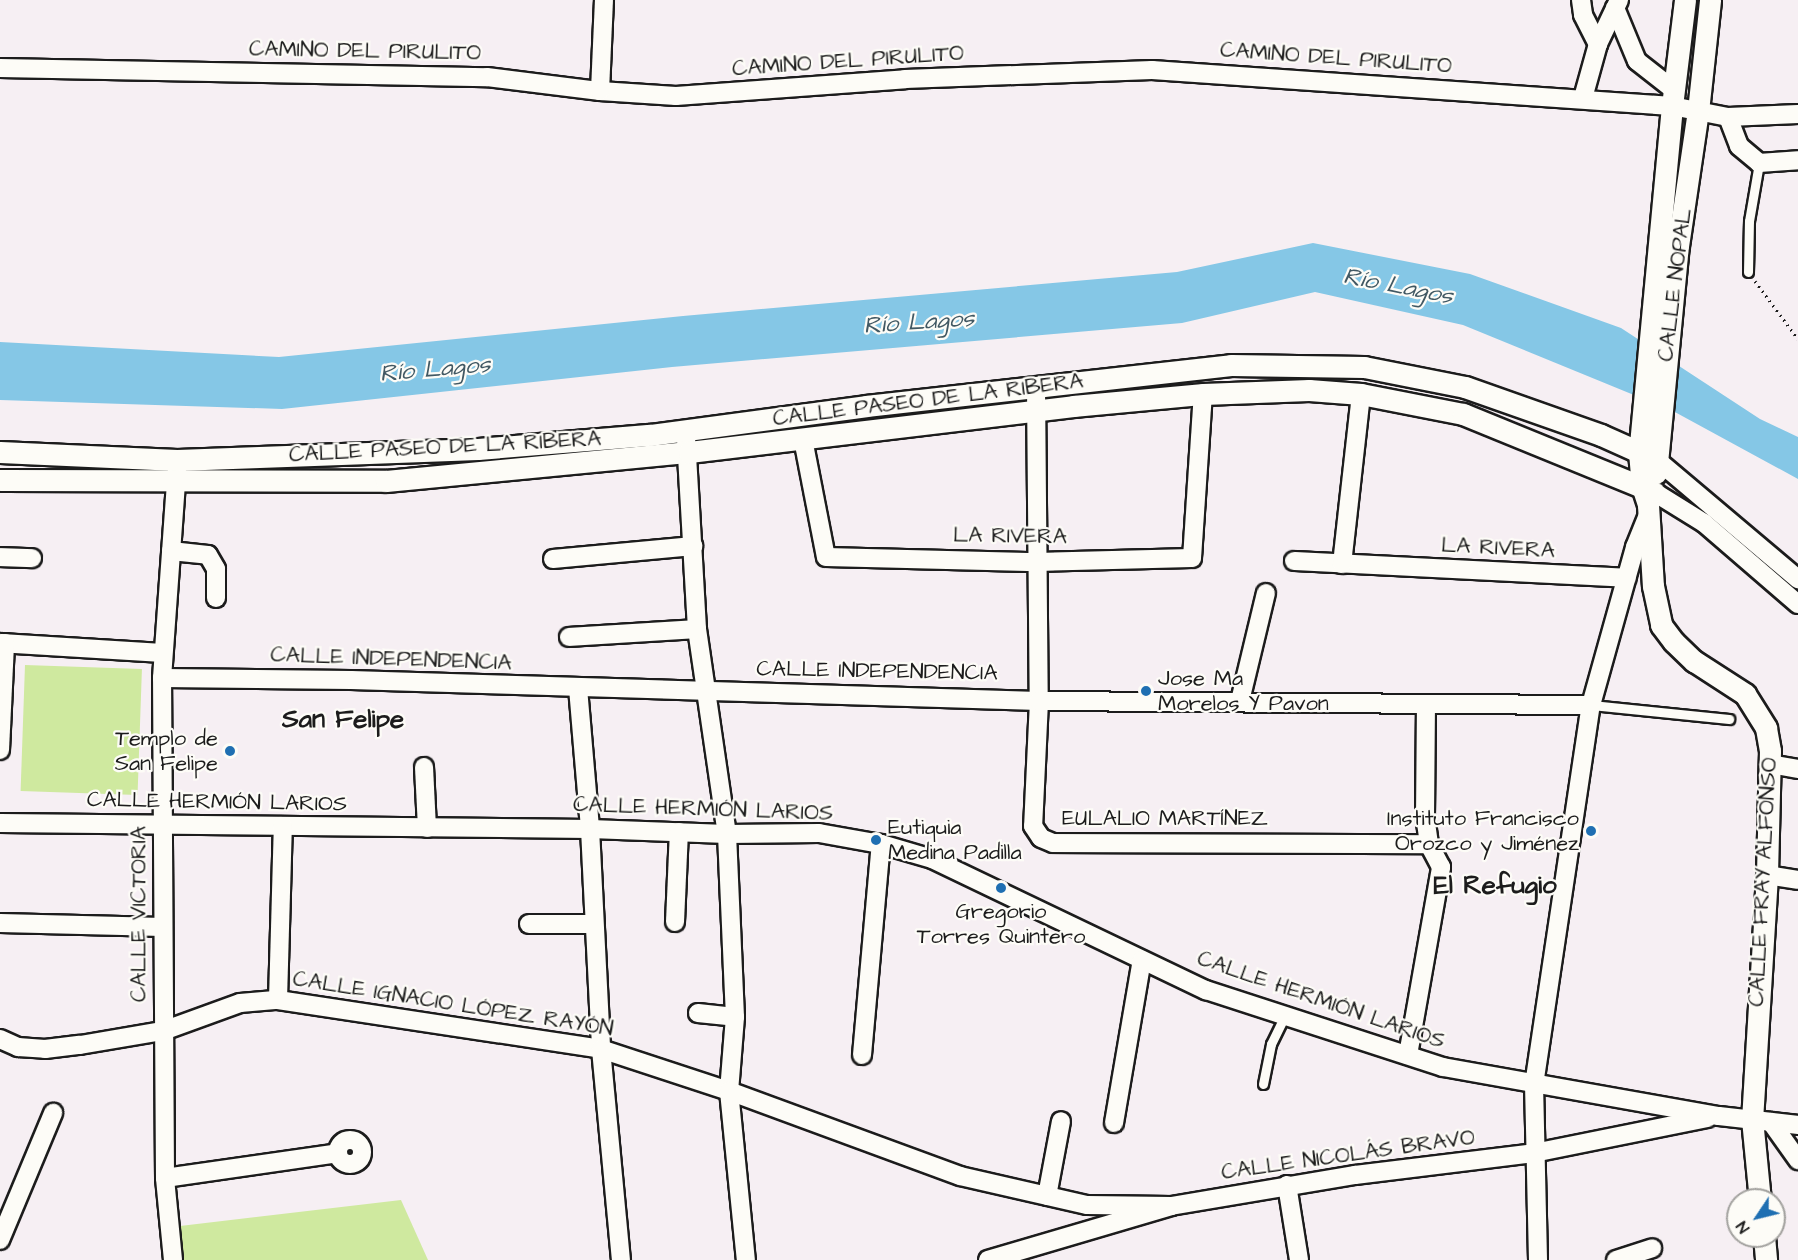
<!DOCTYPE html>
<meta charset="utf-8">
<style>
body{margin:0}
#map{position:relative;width:1798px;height:1260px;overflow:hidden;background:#f6eff3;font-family:"Architects Daughter",sans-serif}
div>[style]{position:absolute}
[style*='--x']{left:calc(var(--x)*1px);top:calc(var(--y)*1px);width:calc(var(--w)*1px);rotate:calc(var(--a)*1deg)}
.green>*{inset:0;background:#cfe99f;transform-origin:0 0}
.water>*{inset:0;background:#85c7e6}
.path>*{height:3px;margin-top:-1.5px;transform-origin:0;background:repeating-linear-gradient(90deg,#1c1c1c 0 1.5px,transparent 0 6px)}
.roads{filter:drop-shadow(2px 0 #1c1c1c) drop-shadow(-2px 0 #1c1c1c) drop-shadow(0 2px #1c1c1c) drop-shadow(0 -2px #1c1c1c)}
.service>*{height:9px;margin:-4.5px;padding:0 4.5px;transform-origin:4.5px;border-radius:4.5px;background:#fdfcf7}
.minor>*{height:18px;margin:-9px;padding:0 9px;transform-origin:9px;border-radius:9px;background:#fdfcf7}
.minor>.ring{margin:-9px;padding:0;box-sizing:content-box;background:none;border:18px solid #fdfcf7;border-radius:50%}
.tertiary>*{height:21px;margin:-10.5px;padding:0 10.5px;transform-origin:10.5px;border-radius:10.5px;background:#fdfcf7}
.dots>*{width:16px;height:16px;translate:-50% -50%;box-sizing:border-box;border:3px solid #fdfcf7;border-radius:50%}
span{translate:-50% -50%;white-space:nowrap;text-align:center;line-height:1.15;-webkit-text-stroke:4.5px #fdfcf7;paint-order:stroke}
.street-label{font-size:22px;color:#1c1c1c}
.poi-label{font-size:22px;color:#1c1c1c}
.left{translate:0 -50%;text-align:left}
.right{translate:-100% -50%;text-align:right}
.water-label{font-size:24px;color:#415863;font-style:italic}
.quarter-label{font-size:26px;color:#1c1c1c;font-weight:700}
.north{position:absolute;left:1726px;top:1188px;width:60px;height:60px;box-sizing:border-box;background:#fdfcf7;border:2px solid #a3a29f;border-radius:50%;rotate:235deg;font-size:16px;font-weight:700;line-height:24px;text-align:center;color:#1c1c1c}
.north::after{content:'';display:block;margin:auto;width:21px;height:27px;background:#1f6fb2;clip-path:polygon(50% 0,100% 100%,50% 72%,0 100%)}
</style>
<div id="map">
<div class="green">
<div style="left:25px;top:665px;width:117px;height:126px;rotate:2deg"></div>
<div style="clip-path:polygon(401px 1200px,428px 1260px,183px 1260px,180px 1226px)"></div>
</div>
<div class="water">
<div style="clip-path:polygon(1313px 243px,1470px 274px,1621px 328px,1760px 419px,1798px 437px,1798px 479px,1673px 411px,1463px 325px,1315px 292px,1182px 323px,672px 367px,282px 409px,0 400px,0 342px,279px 357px,683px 316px,1177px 272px)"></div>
</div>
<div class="path">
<div style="--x:1755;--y:281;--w:72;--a:53.4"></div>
</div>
<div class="roads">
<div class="service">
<div style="--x:1748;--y:272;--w:51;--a:-88.9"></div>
<div style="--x:1749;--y:221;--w:59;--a:-80.2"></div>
<div style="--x:1591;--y:705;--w:139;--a:5.8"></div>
<div style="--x:1263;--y:1084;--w:41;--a:-78.7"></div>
<div style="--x:1271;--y:1044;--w:32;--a:-64"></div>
</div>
<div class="minor">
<div style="--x:1581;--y:0;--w:15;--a:82"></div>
<div style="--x:1583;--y:15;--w:33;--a:63"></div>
<div style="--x:1615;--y:8;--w:57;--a:67.5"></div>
<div style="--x:1637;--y:61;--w:47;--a:38.1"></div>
<div style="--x:0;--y:68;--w:487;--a:1.1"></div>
<div style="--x:487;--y:77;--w:114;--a:7.1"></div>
<div style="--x:600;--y:91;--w:76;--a:3.8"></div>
<div style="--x:676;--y:96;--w:230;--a:-4.2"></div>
<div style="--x:905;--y:79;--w:247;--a:-2.1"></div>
<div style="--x:1152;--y:70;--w:521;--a:3.96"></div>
<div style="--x:1672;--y:106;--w:57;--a:11.1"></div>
<div style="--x:1728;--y:117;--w:31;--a:69"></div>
<div style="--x:1739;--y:146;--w:26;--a:40"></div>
<div style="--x:1759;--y:163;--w:39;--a:-4"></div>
<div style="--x:600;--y:91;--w:91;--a:-87.5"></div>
<div style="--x:1583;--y:98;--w:56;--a:-74.5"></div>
<div style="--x:1598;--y:44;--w:49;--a:-64.5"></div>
<div style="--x:1728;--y:117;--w:70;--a:-2.5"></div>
<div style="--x:1036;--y:387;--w:314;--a:89.5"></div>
<div style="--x:1039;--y:701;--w:125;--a:92.7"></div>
<div style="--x:1033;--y:826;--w:14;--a:56"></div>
<div style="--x:1041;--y:838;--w:13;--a:23"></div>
<div style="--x:1053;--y:843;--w:376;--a:0.2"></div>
<div style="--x:686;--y:438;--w:191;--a:86.7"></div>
<div style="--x:697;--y:629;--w:207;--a:81.7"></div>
<div style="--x:727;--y:834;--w:183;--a:87.5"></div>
<div style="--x:735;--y:1017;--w:74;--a:94.6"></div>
<div style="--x:729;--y:1091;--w:170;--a:84.3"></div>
<div style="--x:803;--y:439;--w:120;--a:79"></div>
<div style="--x:826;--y:557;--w:212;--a:1.4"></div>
<div style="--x:1038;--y:562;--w:154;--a:-1.5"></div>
<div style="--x:1192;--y:558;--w:164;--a:-86.2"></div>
<div style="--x:1657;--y:460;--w:185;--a:40.2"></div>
<div style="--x:1654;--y:492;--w:59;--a:31.8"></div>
<div style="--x:1704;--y:523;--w:124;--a:40.8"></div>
<div style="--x:171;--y:551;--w:37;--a:6"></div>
<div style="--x:208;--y:555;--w:16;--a:60"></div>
<div style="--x:216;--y:569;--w:29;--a:90"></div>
<div style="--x:0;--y:557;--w:32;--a:2"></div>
<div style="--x:553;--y:559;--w:141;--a:-5.3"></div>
<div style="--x:1294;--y:561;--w:333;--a:2.9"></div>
<div style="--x:1342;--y:564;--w:171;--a:-83.6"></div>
<div style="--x:569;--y:637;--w:128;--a:-3.6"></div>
<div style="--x:0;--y:643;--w:162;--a:3.5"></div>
<div style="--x:162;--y:678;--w:189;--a:0.6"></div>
<div style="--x:351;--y:680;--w:688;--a:1.75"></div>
<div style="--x:1039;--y:701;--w:552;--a:0.42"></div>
<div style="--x:578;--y:688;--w:142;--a:85.1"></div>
<div style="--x:590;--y:829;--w:220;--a:87.1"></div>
<div style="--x:601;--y:1049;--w:212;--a:84.6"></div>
<div style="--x:1240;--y:701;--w:111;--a:-76.5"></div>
<div style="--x:0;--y:750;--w:107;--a:-87.3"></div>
<div style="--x:1770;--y:764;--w:28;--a:10"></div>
<div style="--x:424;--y:767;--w:61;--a:87.2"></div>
<div style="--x:0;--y:823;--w:590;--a:0.58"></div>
<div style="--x:590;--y:829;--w:137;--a:2.1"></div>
<div style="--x:727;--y:834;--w:92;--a:-0.6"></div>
<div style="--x:819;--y:833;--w:63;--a:10.1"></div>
<div style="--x:881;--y:844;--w:53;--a:16.4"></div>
<div style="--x:932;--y:859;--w:304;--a:25.6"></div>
<div style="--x:1206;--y:990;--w:249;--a:18"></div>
<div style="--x:1443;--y:1067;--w:280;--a:10.1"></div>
<div style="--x:1719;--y:1116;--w:80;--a:6.5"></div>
<div style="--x:1767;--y:875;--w:31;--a:9"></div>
<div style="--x:675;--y:922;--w:90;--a:-87.5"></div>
<div style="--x:0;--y:923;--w:163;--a:1.4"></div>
<div style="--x:529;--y:924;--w:64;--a:0"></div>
<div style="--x:278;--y:1000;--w:174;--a:-88.4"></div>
<div style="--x:698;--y:1013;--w:37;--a:6"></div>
<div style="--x:0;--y:1039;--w:20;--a:24"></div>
<div style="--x:18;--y:1047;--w:27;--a:4"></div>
<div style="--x:45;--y:1049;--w:35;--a:-7"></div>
<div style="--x:80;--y:1045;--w:84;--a:-9.6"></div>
<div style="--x:163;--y:1031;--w:82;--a:-20"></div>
<div style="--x:240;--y:1003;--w:38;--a:-5"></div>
<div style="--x:278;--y:1000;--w:327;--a:8.6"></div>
<div style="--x:601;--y:1049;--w:135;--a:18.2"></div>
<div style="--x:729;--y:1091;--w:246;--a:20.2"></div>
<div style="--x:960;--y:1176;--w:130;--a:12.9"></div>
<div style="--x:1087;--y:1205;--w:84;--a:0.7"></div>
<div style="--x:862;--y:1055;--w:212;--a:-84.9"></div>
<div style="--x:1408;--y:1055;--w:191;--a:-80"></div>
<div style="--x:1441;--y:867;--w:26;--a:-118"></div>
<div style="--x:1429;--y:844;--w:27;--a:-98"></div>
<div style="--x:1425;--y:817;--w:113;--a:-89.5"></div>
<div style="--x:1771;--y:1122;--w:47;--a:54.6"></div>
<div style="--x:1114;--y:1123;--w:165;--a:-80.3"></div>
<div class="ring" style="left:338px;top:1140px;width:6px;height:6px"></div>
<div style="--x:165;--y:1178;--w:175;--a:-8.2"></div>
<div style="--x:1287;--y:1185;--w:76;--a:80.9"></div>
<div style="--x:1047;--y:1196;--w:76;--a:-79.4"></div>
<div style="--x:0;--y:1240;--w:138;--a:-67.3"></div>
<div style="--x:173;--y:1260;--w:82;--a:-95.6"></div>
<div style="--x:165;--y:1178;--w:500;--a:-90.34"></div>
<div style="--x:162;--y:678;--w:211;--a:-85.9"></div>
<div style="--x:988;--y:1260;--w:191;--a:-16.4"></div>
<div style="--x:1171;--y:1206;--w:187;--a:-9.6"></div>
<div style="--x:1355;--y:1175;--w:180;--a:-7"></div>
<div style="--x:1534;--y:1153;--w:177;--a:-11.4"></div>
<div style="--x:1538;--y:1260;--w:175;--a:-91.3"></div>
<div style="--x:1534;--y:1085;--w:384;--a:-81.5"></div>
<div style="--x:1591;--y:705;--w:164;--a:-74.4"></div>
<div style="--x:1635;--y:547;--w:35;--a:-68"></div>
<div style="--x:1616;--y:1260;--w:38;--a:-18"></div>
</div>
<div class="tertiary">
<div style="--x:1685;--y:0;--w:107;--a:97"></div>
<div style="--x:1672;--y:106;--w:348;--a:95.4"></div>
<div style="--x:1639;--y:452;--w:34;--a:85"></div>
<div style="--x:1642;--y:486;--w:20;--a:72"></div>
<div style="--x:1648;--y:505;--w:81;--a:86.5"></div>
<div style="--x:1653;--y:586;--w:40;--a:78"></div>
<div style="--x:1661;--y:625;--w:21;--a:53"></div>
<div style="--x:1674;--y:642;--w:28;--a:44"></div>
<div style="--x:1694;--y:661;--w:61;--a:32.9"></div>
<div style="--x:1745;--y:694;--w:40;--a:58"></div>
<div style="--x:1766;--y:728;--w:23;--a:80"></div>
<div style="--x:1770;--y:751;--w:124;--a:91.4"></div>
<div style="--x:1767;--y:875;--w:244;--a:93.5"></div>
<div style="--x:1752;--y:1119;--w:81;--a:84.4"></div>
<div style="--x:0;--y:452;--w:177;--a:2.6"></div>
<div style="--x:177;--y:460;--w:301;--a:-2.1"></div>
<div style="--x:478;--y:449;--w:173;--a:-4.7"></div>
<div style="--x:650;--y:435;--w:218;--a:-7.6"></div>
<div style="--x:866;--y:406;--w:367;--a:-6.4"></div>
<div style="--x:1231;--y:365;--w:133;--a:0.9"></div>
<div style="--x:1364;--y:367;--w:103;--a:11.2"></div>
<div style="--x:1465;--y:387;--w:144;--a:19.4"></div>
<div style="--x:1601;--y:435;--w:61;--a:24.1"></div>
<div style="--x:1656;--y:473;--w:228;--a:-84.5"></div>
<div style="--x:1678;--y:246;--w:136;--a:-81.6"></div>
<div style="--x:1698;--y:111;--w:112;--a:-83.8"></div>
<div style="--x:0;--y:480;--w:386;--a:0.1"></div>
<div style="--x:386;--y:481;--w:304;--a:-5.5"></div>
<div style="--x:689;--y:452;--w:387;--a:-6.8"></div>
<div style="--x:1073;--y:406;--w:131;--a:-5.3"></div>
<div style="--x:1203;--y:394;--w:106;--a:-2.2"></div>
<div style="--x:1309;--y:390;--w:52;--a:4.4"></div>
<div style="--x:1361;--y:394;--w:104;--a:11.1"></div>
<div style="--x:1463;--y:414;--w:206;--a:22.2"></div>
<div style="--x:1764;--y:1236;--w:24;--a:85"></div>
</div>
</div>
<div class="dots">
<div style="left:1146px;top:691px;background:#1f6fb2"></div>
<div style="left:230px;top:751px;background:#1f6fb2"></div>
<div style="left:1591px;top:831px;background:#1f6fb2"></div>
<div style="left:876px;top:840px;background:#1f6fb2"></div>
<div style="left:1001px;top:888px;background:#1f6fb2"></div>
</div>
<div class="street-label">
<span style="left:365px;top:51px;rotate:1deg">CAMINO DEL PIRULITO</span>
<span style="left:1336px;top:58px;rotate:4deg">CAMINO DEL PIRULITO</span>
<span style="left:848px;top:61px;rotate:-4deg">CAMINO DEL PIRULITO</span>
<span style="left:1675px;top:285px;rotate:-83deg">CALLE NOPAL</span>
<span style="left:928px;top:400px;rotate:-7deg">CALLE PASEO DE LA RIBERA</span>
<span style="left:445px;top:447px;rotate:-3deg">CALLE PASEO DE LA RIBERA</span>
<span style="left:1010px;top:536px;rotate:1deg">LA RIVERA</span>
<span style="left:1498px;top:548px;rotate:3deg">LA RIVERA</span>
<span style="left:391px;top:659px;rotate:2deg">CALLE INDEPENDENCIA</span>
<span style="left:877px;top:671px;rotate:1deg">CALLE INDEPENDENCIA</span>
<span style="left:217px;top:802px;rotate:1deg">CALLE HERMIÓN LARIOS</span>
<span style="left:703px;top:809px;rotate:2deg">CALLE HERMIÓN LARIOS</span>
<span style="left:1165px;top:819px">EULALIO MARTÍNEZ</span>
<span style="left:1763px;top:882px;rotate:-87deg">CALLE FRAY ALFONSO</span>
<span style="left:139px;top:914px;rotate:-90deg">CALLE VICTORIA</span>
<span style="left:1321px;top:1000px;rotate:19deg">CALLE HERMIÓN LARIOS</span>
<span style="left:453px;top:1004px;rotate:9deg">CALLE IGNACIO LÓPEZ RAYÓN</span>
<span style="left:1348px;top:1155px;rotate:-8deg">CALLE NICOLÁS BRAVO</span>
</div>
<div class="poi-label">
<span class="left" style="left:1158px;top:691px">Jose Ma<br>Morelos Y Pavon</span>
<span class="right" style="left:218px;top:751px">Templo de<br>San Felipe</span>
<span class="right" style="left:1579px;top:831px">Instituto Francisco<br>Orozco y Jiménez</span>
<span class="left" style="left:888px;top:840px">Eutiquia<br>Medina Padilla</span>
<span style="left:1001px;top:924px">Gregorio<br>Torres Quintero</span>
</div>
<div class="water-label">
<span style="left:1398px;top:287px;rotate:11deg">Río Lagos</span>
<span style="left:919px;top:323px;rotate:-4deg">Río Lagos</span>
<span style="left:435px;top:370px;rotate:-5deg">Río Lagos</span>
</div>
<div class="quarter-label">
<span style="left:343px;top:720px">San Felipe</span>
<span style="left:1495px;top:886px">El Refugio</span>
</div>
<div class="north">N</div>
</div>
